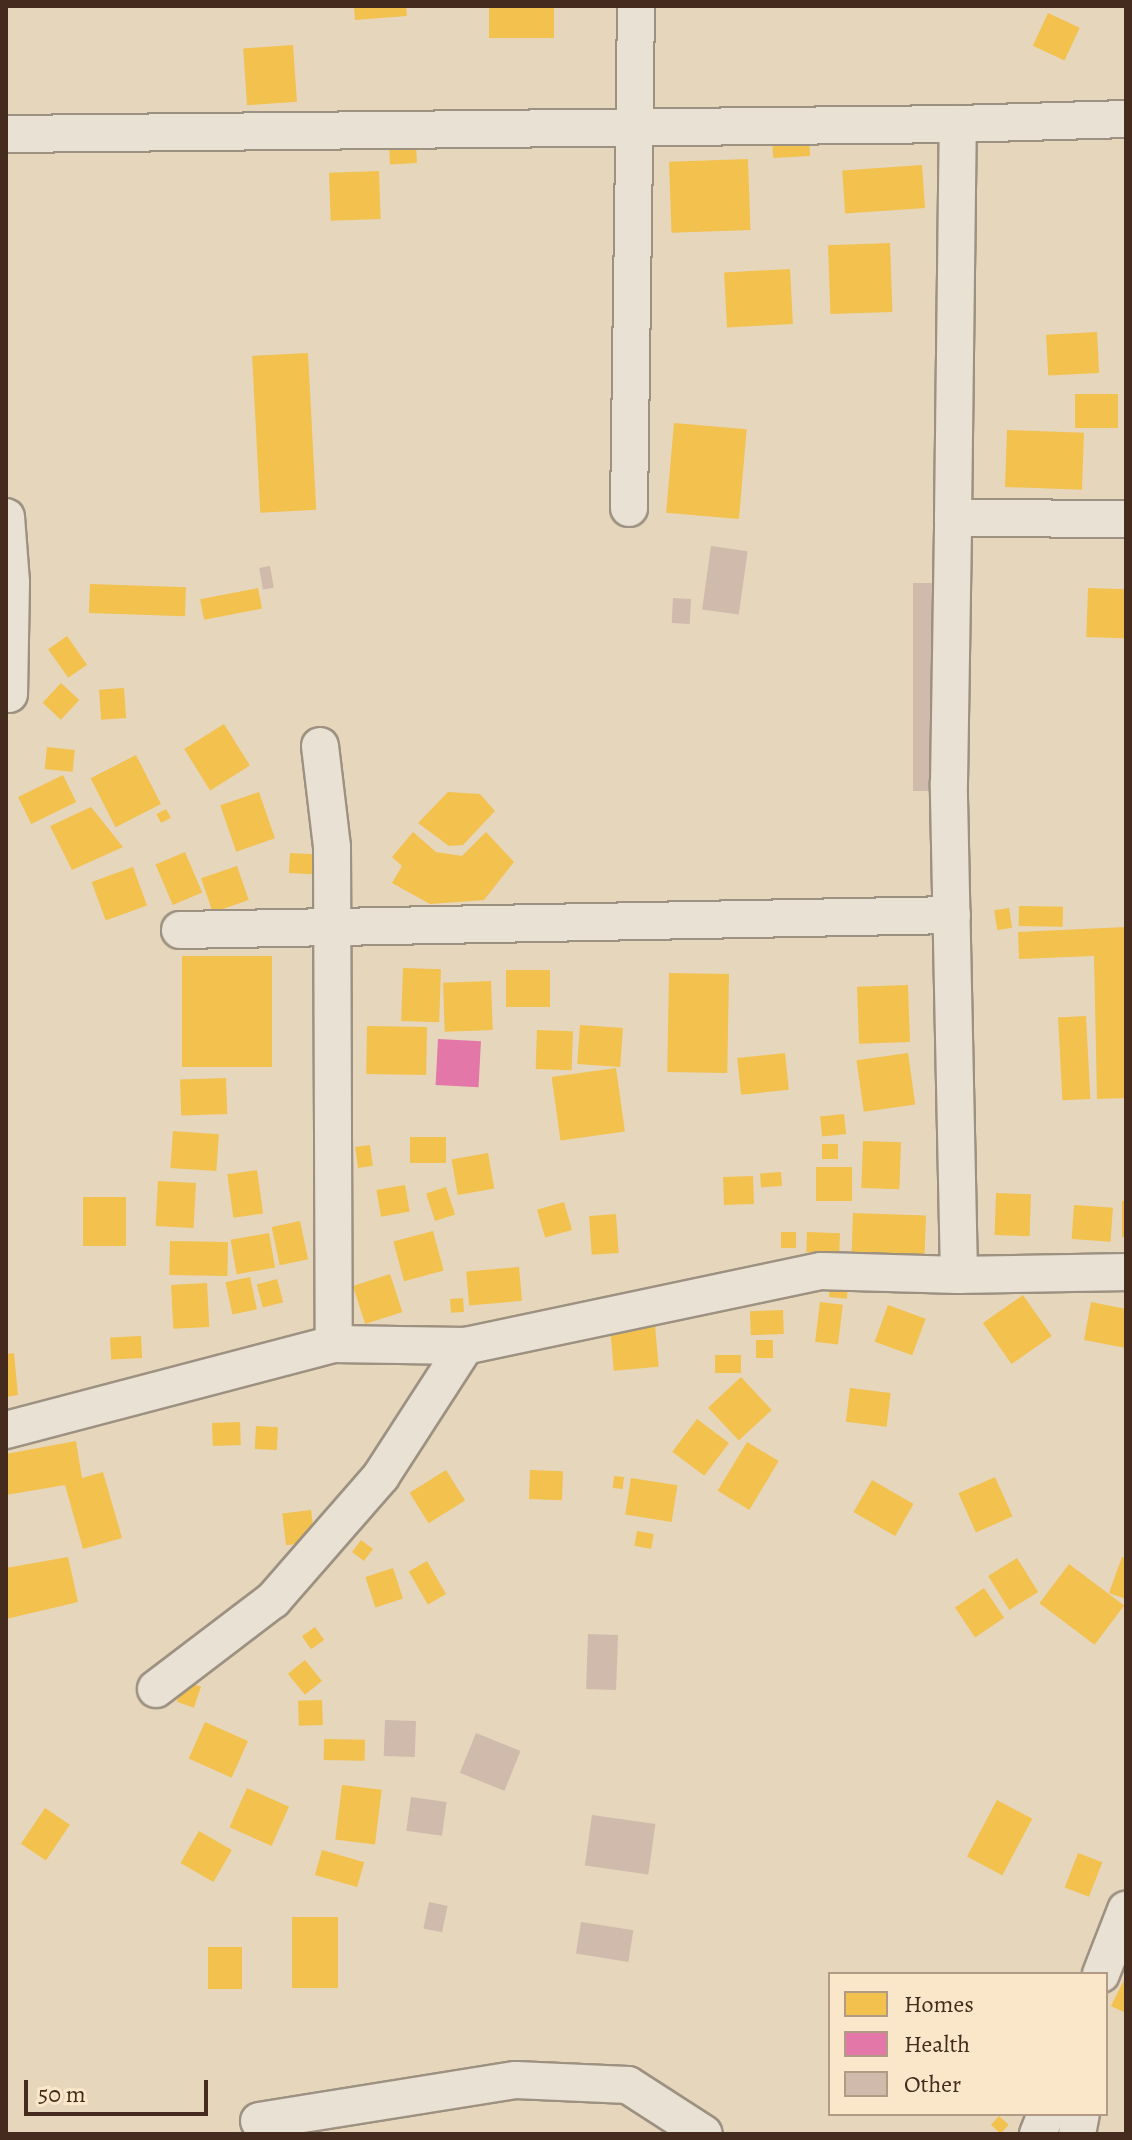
<!DOCTYPE html>
<style>
body{margin:0}
#map{position:relative;width:1132px;height:2140px;overflow:hidden;background:#e6d6bc;font-family:Alegreya,serif}
div>[style]{position:absolute}
[style*='--x']{left:calc(var(--x)*1px);top:calc(var(--y)*1px);width:calc(var(--w)*1px);rotate:calc(var(--a)*1deg)}
.homes>*{inset:0;background:#f2c14e;transform-origin:0 0}
.health>*{inset:0;background:#e377a8;transform-origin:0 0}
.building>*{inset:0;background:#cfbaab;transform-origin:0 0}
.roads{filter:drop-shadow(2px 0 #9d9181) drop-shadow(-2px 0 #9d9181) drop-shadow(0 2px #9d9181) drop-shadow(0 -2px #9d9181)}
.minor>*{height:36px;margin:-18px;padding:0 18px;transform-origin:18px;border-radius:18px;background:#e9e1d4}
span{translate:-50% -50%;white-space:nowrap;text-align:center;line-height:1.15;-webkit-text-stroke:8px #fae6c8;paint-order:stroke}
.frame{position:absolute;inset:0;border:8px solid #452b1d;pointer-events:none}
.legend{position:absolute;left:828px;top:1972px;width:280px;height:144px;box-sizing:border-box;background:#fae6c8;border:2px solid #b29b84;margin:0;padding:10px 14px;list-style:none;font-size:24px;color:#452b1d}
.legend li{display:flex;align-items:center;gap:16px;height:40px}
.legend b{width:40px;border:2px solid #b29b84}
.scale{position:absolute;left:24px;top:2080px;width:184px;height:36px;box-sizing:border-box;border:4px solid #452b1d;border-top:0;padding-left:10px;font-size:24px;line-height:28px;white-space:nowrap;color:#452b1d;-webkit-text-stroke:6px #fae6c8;paint-order:stroke}
</style>
<div id="map">
<div class="homes">
<div style="clip-path:polygon(354px 6px,406px 6px,407px 16px,355px 20px)"></div>
<div style="left:489px;top:6px;width:65px;height:32px"></div>
<div style="left:1048px;top:13px;width:35px;height:36px;rotate:25deg"></div>
<div style="left:293px;top:45px;width:57px;height:50px;rotate:86deg"></div>
<div style="left:809px;top:135px;width:21px;height:37px;rotate:87deg"></div>
<div style="left:416px;top:144px;width:19px;height:27px;rotate:87deg"></div>
<div style="left:748px;top:159px;width:71px;height:79px;rotate:88deg"></div>
<div style="left:922px;top:165px;width:43px;height:80px;rotate:86deg"></div>
<div style="left:379px;top:171px;width:48px;height:50px;rotate:88deg"></div>
<div style="left:890px;top:243px;width:69px;height:62px;rotate:88deg"></div>
<div style="left:790px;top:269px;width:55px;height:66px;rotate:87deg"></div>
<div style="left:1097px;top:332px;width:41px;height:51px;rotate:87deg"></div>
<div style="left:308px;top:353px;width:157px;height:56px;rotate:87deg"></div>
<div style="left:1075px;top:394px;width:43px;height:34px"></div>
<div style="left:674px;top:423px;width:73px;height:90px;rotate:5deg"></div>
<div style="left:1007px;top:430px;width:77px;height:57px;rotate:2deg"></div>
<div style="left:90px;top:584px;width:96px;height:29px;rotate:2deg"></div>
<div style="left:258px;top:588px;width:21px;height:59px;rotate:79deg"></div>
<div style="left:1088px;top:588px;width:38px;height:49px;rotate:2deg"></div>
<div style="left:67px;top:636px;width:35px;height:23px;rotate:55deg"></div>
<div style="left:61px;top:683px;width:25px;height:27px;rotate:43deg"></div>
<div style="left:124px;top:688px;width:30px;height:25px;rotate:86deg"></div>
<div style="left:224px;top:724px;width:49px;height:47px;rotate:58deg"></div>
<div style="left:47px;top:747px;width:28px;height:22px;rotate:6deg"></div>
<div style="left:136px;top:755px;width:55px;height:51px;rotate:63deg"></div>
<div style="left:63px;top:775px;width:30px;height:50px;rotate:64deg"></div>
<div style="left:259px;top:792px;width:49px;height:41px;rotate:71deg"></div>
<div style="clip-path:polygon(448px 792px,480px 794px,495px 811px,463px 845px,449px 846px,418px 823px)"></div>
<div style="clip-path:polygon(91px 807px,123px 847px,72px 870px,50px 826px)"></div>
<div style="left:166px;top:809px;width:10px;height:11px;rotate:61deg"></div>
<div style="clip-path:polygon(413px 832px,436px 852px,462px 856px,486px 832px,514px 862px,484px 900px,430px 904px,392px 883px,402px 866px,392px 857px)"></div>
<div style="left:185px;top:852px;width:44px;height:32px;rotate:67deg"></div>
<div style="left:290px;top:853px;width:34px;height:20px;rotate:3deg"></div>
<div style="left:237px;top:866px;width:36px;height:38px;rotate:71deg"></div>
<div style="left:133px;top:867px;width:41px;height:44px;rotate:70deg"></div>
<div style="left:1019px;top:906px;width:44px;height:20px;rotate:1deg"></div>
<div style="left:1009px;top:908px;width:20px;height:15px;rotate:81deg"></div>
<div style="clip-path:polygon(1126px 927px,1126px 1098px,1097px 1099px,1094px 956px,1019px 959px,1018px 932px)"></div>
<div style="left:182px;top:956px;width:90px;height:111px"></div>
<div style="left:403px;top:968px;width:38px;height:53px;rotate:2deg"></div>
<div style="left:550px;top:970px;width:37px;height:44px;rotate:90deg"></div>
<div style="left:669px;top:973px;width:60px;height:99px;rotate:1deg"></div>
<div style="left:491px;top:981px;width:49px;height:48px;rotate:88deg"></div>
<div style="left:908px;top:985px;width:57px;height:51px;rotate:88deg"></div>
<div style="left:1086px;top:1016px;width:83px;height:28px;rotate:87deg"></div>
<div style="left:580px;top:1025px;width:43px;height:39px;rotate:4deg"></div>
<div style="left:367px;top:1026px;width:60px;height:48px;rotate:1deg"></div>
<div style="left:537px;top:1030px;width:36px;height:39px;rotate:2deg"></div>
<div style="left:785px;top:1053px;width:37px;height:48px;rotate:84deg"></div>
<div style="left:908px;top:1053px;width:52px;height:52px;rotate:82deg"></div>
<div style="left:616px;top:1068px;width:64px;height:65px;rotate:82deg"></div>
<div style="left:226px;top:1078px;width:36px;height:46px;rotate:88deg"></div>
<div style="left:844px;top:1114px;width:20px;height:24px;rotate:84deg"></div>
<div style="left:173px;top:1131px;width:46px;height:37px;rotate:4deg"></div>
<div style="left:446px;top:1137px;width:26px;height:36px;rotate:90deg"></div>
<div style="left:863px;top:1141px;width:38px;height:47px;rotate:2deg"></div>
<div style="left:838px;top:1144px;width:15px;height:16px;rotate:90deg"></div>
<div style="left:370px;top:1145px;width:21px;height:15px;rotate:82deg"></div>
<div style="left:488px;top:1153px;width:36px;height:37px;rotate:80deg"></div>
<div style="left:816px;top:1167px;width:36px;height:34px"></div>
<div style="left:257px;top:1170px;width:44px;height:30px;rotate:82deg"></div>
<div style="left:781px;top:1172px;width:14px;height:21px;rotate:86deg"></div>
<div style="left:753px;top:1176px;width:28px;height:30px;rotate:88deg"></div>
<div style="left:158px;top:1181px;width:38px;height:45px;rotate:3deg"></div>
<div style="left:405px;top:1185px;width:27px;height:29px;rotate:80deg"></div>
<div style="left:446px;top:1187px;width:29px;height:21px;rotate:72deg"></div>
<div style="left:996px;top:1193px;width:35px;height:42px;rotate:2deg"></div>
<div style="left:83px;top:1197px;width:43px;height:49px"></div>
<div style="left:1122px;top:1201px;width:4px;height:36px"></div>
<div style="left:564px;top:1202px;width:29px;height:28px;rotate:74deg"></div>
<div style="left:1074px;top:1205px;width:39px;height:34px;rotate:4deg"></div>
<div style="left:853px;top:1213px;width:73px;height:42px;rotate:2deg"></div>
<div style="left:616px;top:1214px;width:39px;height:27px;rotate:86deg"></div>
<div style="left:300px;top:1221px;width:39px;height:29px;rotate:78deg"></div>
<div style="left:433px;top:1231px;width:41px;height:41px;rotate:75deg"></div>
<div style="left:781px;top:1232px;width:15px;height:16px"></div>
<div style="left:807px;top:1232px;width:33px;height:20px;rotate:2deg"></div>
<div style="left:269px;top:1233px;width:35px;height:39px;rotate:80deg"></div>
<div style="left:170px;top:1241px;width:58px;height:34px;rotate:1deg"></div>
<div style="left:519px;top:1267px;width:34px;height:53px;rotate:85deg"></div>
<div style="left:390px;top:1274px;width:40px;height:39px;rotate:72deg"></div>
<div style="left:250px;top:1277px;width:33px;height:25px;rotate:78deg"></div>
<div style="left:831px;top:1277px;width:18px;height:20px;rotate:6deg"></div>
<div style="left:277px;top:1279px;width:24px;height:21px;rotate:75deg"></div>
<div style="left:207px;top:1283px;width:44px;height:36px;rotate:87deg"></div>
<div style="left:1023px;top:1295px;width:50px;height:49px;rotate:55deg"></div>
<div style="left:463px;top:1298px;width:14px;height:13px;rotate:86deg"></div>
<div style="left:820px;top:1302px;width:23px;height:40px;rotate:7deg"></div>
<div style="clip-path:polygon(1091px 1302px,1126px 1309px,1126px 1348px,1084px 1340px)"></div>
<div style="left:888px;top:1305px;width:40px;height:39px;rotate:20deg"></div>
<div style="left:783px;top:1310px;width:24px;height:33px;rotate:88deg"></div>
<div style="left:655px;top:1325px;width:42px;height:45px;rotate:85deg"></div>
<div style="left:141px;top:1336px;width:22px;height:31px;rotate:87deg"></div>
<div style="left:773px;top:1340px;width:18px;height:17px;rotate:90deg"></div>
<div style="clip-path:polygon(14px 1353px,18px 1395px,6px 1397px,6px 1354px)"></div>
<div style="left:715px;top:1355px;width:26px;height:18px"></div>
<div style="left:741px;top:1377px;width:45px;height:45px;rotate:47deg"></div>
<div style="left:850px;top:1388px;width:41px;height:34px;rotate:7deg"></div>
<div style="left:697px;top:1419px;width:40px;height:41px;rotate:37deg"></div>
<div style="left:240px;top:1422px;width:23px;height:28px;rotate:88deg"></div>
<div style="left:256px;top:1426px;width:22px;height:23px;rotate:3deg"></div>
<div style="clip-path:polygon(76px 1441px,82px 1478px,103px 1472px,122px 1538px,83px 1549px,65px 1485px,6px 1495px,6px 1454px)"></div>
<div style="left:747px;top:1442px;width:37px;height:57px;rotate:31deg"></div>
<div style="left:446px;top:1470px;width:36px;height:43px;rotate:58deg"></div>
<div style="left:530px;top:1470px;width:33px;height:29px;rotate:2deg"></div>
<div style="left:614px;top:1476px;width:10px;height:12px;rotate:6deg"></div>
<div style="left:995px;top:1477px;width:43px;height:40px;rotate:66deg"></div>
<div style="left:631px;top:1478px;width:47px;height:37px;rotate:9deg"></div>
<div style="left:872px;top:1480px;width:48px;height:37px;rotate:30deg"></div>
<div style="left:311px;top:1510px;width:32px;height:29px;rotate:83deg"></div>
<div style="left:637px;top:1531px;width:17px;height:15px;rotate:10deg"></div>
<div style="left:361px;top:1540px;width:15px;height:15px;rotate:37deg"></div>
<div style="clip-path:polygon(68px 1557px,78px 1602px,6px 1619px,6px 1568px)"></div>
<div style="clip-path:polygon(1122px 1557px,1126px 1558px,1126px 1599px,1109px 1593px)"></div>
<div style="left:1017px;top:1558px;width:40px;height:34px;rotate:58deg"></div>
<div style="left:427px;top:1561px;width:38px;height:21px;rotate:60deg"></div>
<div style="left:1069px;top:1564px;width:69px;height:49px;rotate:37deg"></div>
<div style="left:393px;top:1568px;width:32px;height:29px;rotate:72deg"></div>
<div style="left:984px;top:1588px;width:36px;height:35px;rotate:56deg"></div>
<div style="left:315px;top:1627px;width:16px;height:16px;rotate:55deg"></div>
<div style="left:305px;top:1660px;width:27px;height:22px;rotate:51deg"></div>
<div style="left:184px;top:1681px;width:18px;height:22px;rotate:19deg"></div>
<div style="left:322px;top:1700px;width:25px;height:24px;rotate:88deg"></div>
<div style="left:205px;top:1722px;width:47px;height:40px;rotate:24deg"></div>
<div style="left:324px;top:1739px;width:41px;height:21px;rotate:1deg"></div>
<div style="left:342px;top:1785px;width:40px;height:55px;rotate:7deg"></div>
<div style="left:247px;top:1788px;width:46px;height:43px;rotate:24deg"></div>
<div style="left:997px;top:1800px;width:40px;height:64px;rotate:28deg"></div>
<div style="left:45px;top:1808px;width:30px;height:43px;rotate:34deg"></div>
<div style="left:199px;top:1831px;width:38px;height:37px;rotate:30deg"></div>
<div style="left:322px;top:1850px;width:44px;height:26px;rotate:16deg"></div>
<div style="left:1078px;top:1853px;width:26px;height:37px;rotate:21deg"></div>
<div style="left:292px;top:1917px;width:46px;height:71px"></div>
<div style="left:242px;top:1947px;width:42px;height:34px;rotate:90deg"></div>
<div style="clip-path:polygon(1126px 1976px,1126px 2013px,1111px 2006px)"></div>
<div style="left:999px;top:2116px;width:13px;height:12px;rotate:42deg"></div>
</div>
<div class="health">
<div style="left:438px;top:1039px;width:43px;height:46px;rotate:3deg"></div>
</div>
<div class="building">
<div style="left:711px;top:546px;width:37px;height:64px;rotate:8deg"></div>
<div style="left:270px;top:566px;width:22px;height:11px;rotate:80deg"></div>
<div style="left:913px;top:583px;width:31px;height:208px"></div>
<div style="left:673px;top:598px;width:18px;height:25px;rotate:3deg"></div>
<div style="left:588px;top:1634px;width:30px;height:55px;rotate:2deg"></div>
<div style="left:385px;top:1720px;width:31px;height:36px;rotate:2deg"></div>
<div style="left:476px;top:1733px;width:48px;height:43px;rotate:22deg"></div>
<div style="left:411px;top:1797px;width:36px;height:34px;rotate:8deg"></div>
<div style="left:592px;top:1815px;width:64px;height:51px;rotate:8deg"></div>
<div style="left:429px;top:1902px;width:19px;height:27px;rotate:12deg"></div>
<div style="left:581px;top:1922px;width:53px;height:32px;rotate:9deg"></div>
</div>
<div class="roads">
<div class="minor">
<div style="--x:6;--y:134;--w:952;--a:-0.6"></div>
<div style="--x:629;--y:508;--w:502;--a:-89.2"></div>
<div style="--x:6;--y:517;--w:65;--a:85.6"></div>
<div style="--x:11;--y:582;--w:112;--a:91"></div>
<div style="--x:953;--y:518;--w:394;--a:-89.3"></div>
<div style="--x:958;--y:124;--w:168;--a:-1.7"></div>
<div style="--x:320;--y:746;--w:102;--a:83.2"></div>
<div style="--x:332;--y:847;--w:497;--a:89.8"></div>
<div style="--x:180;--y:930;--w:772;--a:-1.11"></div>
<div style="--x:959;--y:1275;--w:492;--a:-91.2"></div>
<div style="--x:949;--y:783;--w:265;--a:-89.1"></div>
<div style="--x:953;--y:518;--w:173;--a:0.3"></div>
<div style="--x:6;--y:1430;--w:339;--a:-14.7"></div>
<div style="--x:334;--y:1344;--w:131;--a:0.9"></div>
<div style="--x:465;--y:1346;--w:364;--a:-11.9"></div>
<div style="--x:821;--y:1271;--w:138;--a:1.7"></div>
<div style="--x:959;--y:1275;--w:167;--a:-1"></div>
<div style="--x:156;--y:1689;--w:147;--a:-37.3"></div>
<div style="--x:273;--y:1600;--w:164;--a:-48.9"></div>
<div style="--x:381;--y:1476;--w:155;--a:-57.1"></div>
<div style="--x:1101;--y:1974;--w:69;--a:-68.7"></div>
<div style="--x:259;--y:2121;--w:260;--a:-9.1"></div>
<div style="--x:516;--y:2080;--w:112;--a:2.6"></div>
<div style="--x:628;--y:2085;--w:90;--a:32.8"></div>
<div style="--x:1038;--y:2134;--w:22;--a:-68"></div>
<div style="--x:1077;--y:2134;--w:20;--a:-79"></div>
</div>
</div>
<div class="frame"></div>
<ul class="legend">
<li><b style="height:22px;background:#f2c14e"></b>Homes</li>
<li><b style="height:22px;background:#e377a8"></b>Health</li>
<li><b style="height:22px;background:#cfbaab"></b>Other</li>
</ul>
<div class="scale">50 m</div>
</div>
